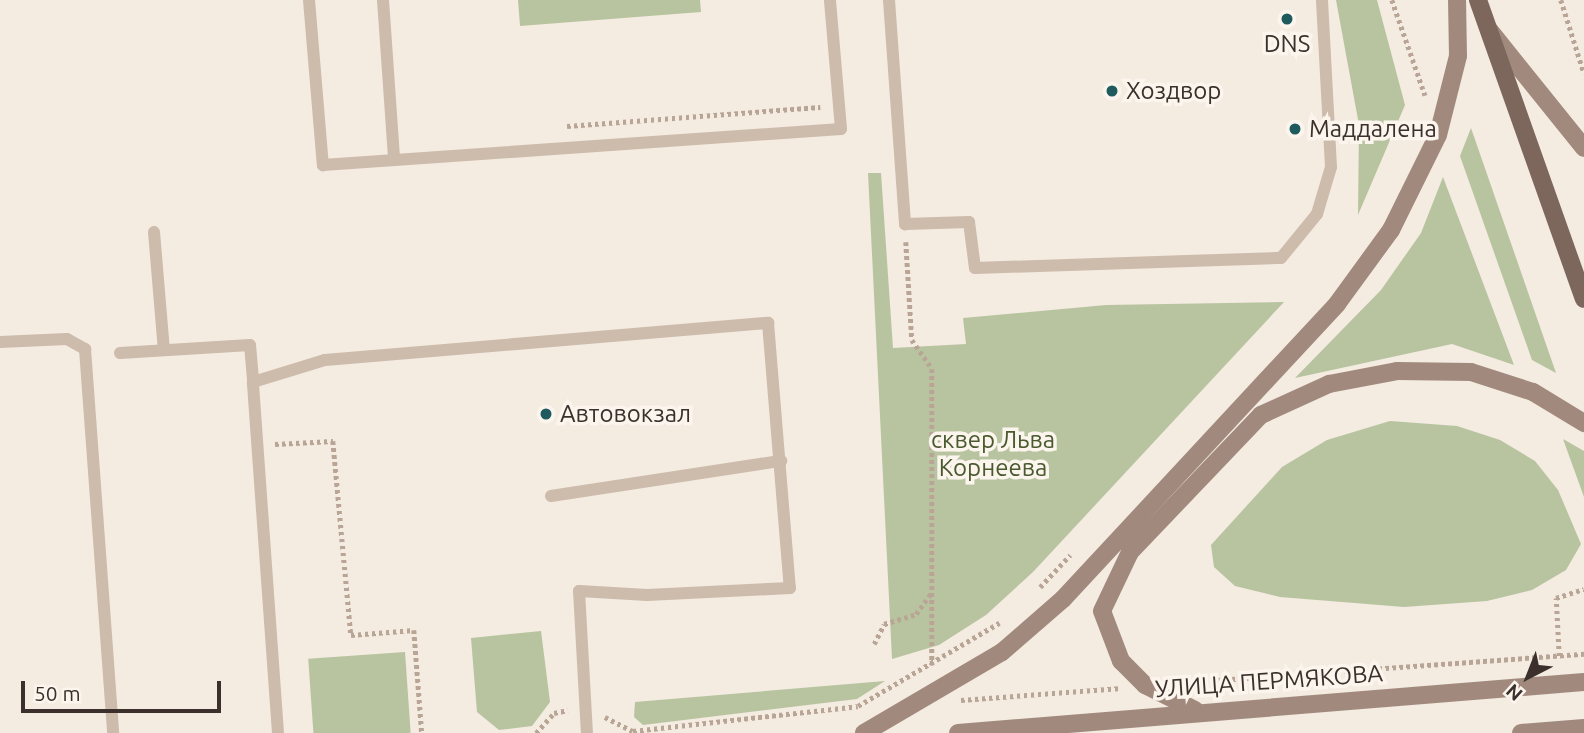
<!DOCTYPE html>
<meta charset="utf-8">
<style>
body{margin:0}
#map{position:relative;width:1584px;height:733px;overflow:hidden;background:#f4ebe1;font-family:Ubuntu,sans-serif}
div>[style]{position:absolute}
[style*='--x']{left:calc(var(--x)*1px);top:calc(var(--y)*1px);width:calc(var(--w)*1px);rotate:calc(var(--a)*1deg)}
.green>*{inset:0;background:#b8c4a0;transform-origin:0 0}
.path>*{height:4.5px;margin-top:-2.25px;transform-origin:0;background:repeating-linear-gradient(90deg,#b9a596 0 3.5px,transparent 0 7px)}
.service>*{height:12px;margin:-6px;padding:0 6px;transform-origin:6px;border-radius:6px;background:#cdbbac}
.secondary>*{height:18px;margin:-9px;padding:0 9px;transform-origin:9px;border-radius:9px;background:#a18a7d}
.primary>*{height:18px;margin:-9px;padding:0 9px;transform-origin:9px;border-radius:9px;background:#7d675c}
.dots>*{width:19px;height:19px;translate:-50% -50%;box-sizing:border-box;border:4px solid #fbf5ee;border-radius:50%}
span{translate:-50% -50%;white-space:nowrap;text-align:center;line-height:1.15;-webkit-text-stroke:7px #fbf5ee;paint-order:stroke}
.poi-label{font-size:24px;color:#3b302b}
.left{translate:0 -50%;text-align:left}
.park-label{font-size:24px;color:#4a5a2e}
.street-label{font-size:24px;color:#3b302b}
.north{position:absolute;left:1493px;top:642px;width:70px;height:70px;-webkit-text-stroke:5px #fbf5ee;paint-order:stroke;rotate:222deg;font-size:19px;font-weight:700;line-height:28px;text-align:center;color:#3b302b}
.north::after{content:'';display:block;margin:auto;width:24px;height:32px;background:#3b302b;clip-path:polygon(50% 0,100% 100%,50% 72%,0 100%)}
.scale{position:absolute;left:21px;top:681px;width:200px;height:32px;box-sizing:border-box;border:4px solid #3b302b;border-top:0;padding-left:9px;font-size:21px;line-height:24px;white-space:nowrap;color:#3b302b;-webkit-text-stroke:5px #fbf5ee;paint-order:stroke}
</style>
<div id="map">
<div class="green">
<div style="clip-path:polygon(518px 0,700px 0,701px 12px,520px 26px)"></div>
<div style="clip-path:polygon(1336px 0,1377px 0,1405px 105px,1358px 215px,1359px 125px)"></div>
<div style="clip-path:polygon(1471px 128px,1556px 373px,1532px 360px,1460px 156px)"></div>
<div style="clip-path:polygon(868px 173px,881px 173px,893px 348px,966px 344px,963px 318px,1106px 305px,1284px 302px,1033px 572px,986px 615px,939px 645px,892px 659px)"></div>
<div style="clip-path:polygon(1443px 177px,1514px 365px,1452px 344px,1295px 378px,1381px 290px,1421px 233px)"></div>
<div style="clip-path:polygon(1390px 421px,1457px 426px,1500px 440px,1535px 461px,1558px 490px,1581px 544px,1566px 570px,1532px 590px,1487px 601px,1404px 607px,1280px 597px,1235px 586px,1214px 567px,1211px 545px,1282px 467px,1327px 440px)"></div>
<div style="clip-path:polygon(1563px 439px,1584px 451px,1584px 497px)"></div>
<div style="clip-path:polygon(541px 631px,550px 702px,532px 726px,499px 730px,477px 712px,471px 638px)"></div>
<div style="left:405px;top:652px;width:81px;height:97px;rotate:86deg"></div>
<div style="clip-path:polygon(885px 681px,857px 699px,643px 725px,634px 717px,635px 702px)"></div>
</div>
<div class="path">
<div style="--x:1392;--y:0;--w:101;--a:70.8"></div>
<div style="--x:1561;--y:0;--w:77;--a:72.5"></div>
<div style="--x:567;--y:126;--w:254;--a:-4.3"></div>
<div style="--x:906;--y:242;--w:98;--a:86.5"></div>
<div style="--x:912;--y:340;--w:35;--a:55"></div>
<div style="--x:932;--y:369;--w:296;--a:90"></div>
<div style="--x:275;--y:444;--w:58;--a:-3"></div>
<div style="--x:333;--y:441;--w:195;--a:84.7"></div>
<div style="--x:351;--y:635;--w:63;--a:-4.5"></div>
<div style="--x:414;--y:630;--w:103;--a:85.6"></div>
<div style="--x:1040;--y:587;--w:44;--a:-46.8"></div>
<div style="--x:874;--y:644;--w:22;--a:-63"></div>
<div style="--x:884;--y:624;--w:34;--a:-17"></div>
<div style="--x:916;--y:614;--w:27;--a:-54"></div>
<div style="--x:1559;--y:656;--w:58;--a:-93"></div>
<div style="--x:1556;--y:598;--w:29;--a:-18"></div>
<div style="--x:1190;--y:682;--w:395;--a:-4.1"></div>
<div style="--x:961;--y:700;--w:158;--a:-4.3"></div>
<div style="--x:605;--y:717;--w:31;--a:27"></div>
<div style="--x:633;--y:731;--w:226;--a:-6.3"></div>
<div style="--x:858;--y:706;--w:164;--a:-30.5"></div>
<div style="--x:536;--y:733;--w:27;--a:-48"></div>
<div style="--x:554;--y:713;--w:14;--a:-12"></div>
</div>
<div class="service">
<div style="--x:309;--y:0;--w:166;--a:85.2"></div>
<div style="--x:323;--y:165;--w:519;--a:-3.98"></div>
<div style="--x:841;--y:129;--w:129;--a:-94.9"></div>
<div style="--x:383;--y:0;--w:159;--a:86"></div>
<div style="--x:889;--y:0;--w:225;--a:85.9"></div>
<div style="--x:905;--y:224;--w:64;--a:-1.8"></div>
<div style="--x:969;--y:222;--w:46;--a:82.6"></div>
<div style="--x:975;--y:268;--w:306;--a:-1.9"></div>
<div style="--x:1281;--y:258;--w:57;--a:-50.7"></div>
<div style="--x:1317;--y:214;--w:49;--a:-73.4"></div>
<div style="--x:1331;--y:167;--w:167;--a:-93.1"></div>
<div style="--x:154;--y:232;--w:118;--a:85.2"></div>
<div style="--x:0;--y:342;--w:67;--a:-2.6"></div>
<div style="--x:67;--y:339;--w:21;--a:29"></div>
<div style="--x:85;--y:349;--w:385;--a:85.8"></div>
<div style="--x:120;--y:353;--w:130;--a:-3.5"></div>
<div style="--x:250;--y:345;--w:37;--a:85"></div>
<div style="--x:551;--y:496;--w:233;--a:-8.7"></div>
<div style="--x:278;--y:733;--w:352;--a:-94.1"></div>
<div style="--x:253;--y:382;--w:75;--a:-17"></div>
<div style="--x:325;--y:360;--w:445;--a:-4.8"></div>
<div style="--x:768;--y:323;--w:266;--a:85.3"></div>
<div style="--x:790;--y:588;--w:143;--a:177.2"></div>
<div style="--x:647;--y:595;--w:68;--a:-176.6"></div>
<div style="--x:579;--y:591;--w:142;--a:86.8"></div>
</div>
<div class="secondary">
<div style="--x:1490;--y:31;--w:150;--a:51.2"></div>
<div style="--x:1195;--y:710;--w:56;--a:-153.4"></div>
<div style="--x:1145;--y:685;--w:34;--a:-135"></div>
<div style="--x:1121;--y:661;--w:53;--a:-110.8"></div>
<div style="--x:1102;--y:611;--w:65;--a:-64.6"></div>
<div style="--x:1130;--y:552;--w:190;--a:-46.3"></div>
<div style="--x:1261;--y:415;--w:75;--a:-24.5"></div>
<div style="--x:1329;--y:384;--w:69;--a:-10.8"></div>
<div style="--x:1397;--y:371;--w:74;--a:0.8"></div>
<div style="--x:1471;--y:372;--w:65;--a:17.9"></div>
<div style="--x:1533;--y:392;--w:60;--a:31.3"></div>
<div style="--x:864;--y:733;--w:160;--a:-30.4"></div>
<div style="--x:1002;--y:652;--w:81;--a:-41"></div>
<div style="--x:1063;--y:599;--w:403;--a:-47.1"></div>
<div style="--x:1337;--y:304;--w:92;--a:-53.9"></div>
<div style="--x:1391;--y:230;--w:106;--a:-63.7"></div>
<div style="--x:1438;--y:135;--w:81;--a:-75.8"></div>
<div style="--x:1458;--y:56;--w:56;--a:-91"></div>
<div style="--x:958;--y:733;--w:628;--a:-4.66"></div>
<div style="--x:1521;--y:733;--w:63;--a:-4.5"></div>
</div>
<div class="primary">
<div style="--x:1478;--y:0;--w:317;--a:70.5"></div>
</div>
<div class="dots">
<div style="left:1287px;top:19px;background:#1f5a5e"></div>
<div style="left:1112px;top:91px;background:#1f5a5e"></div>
<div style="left:1295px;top:129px;background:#1f5a5e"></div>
<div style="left:546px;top:414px;background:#1f5a5e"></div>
</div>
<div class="poi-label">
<span style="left:1287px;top:44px">DNS</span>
<span class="left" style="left:1126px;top:91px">Хоздвор</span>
<span class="left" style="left:1309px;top:129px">Маддалена</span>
<span class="left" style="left:560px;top:414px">Автовокзал</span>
</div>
<div class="park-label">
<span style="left:993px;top:454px">сквер Льва<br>Корнеева</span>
</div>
<div class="street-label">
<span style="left:1269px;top:681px;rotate:-4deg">УЛИЦА ПЕРМЯКОВА</span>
</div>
<div class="north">N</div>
<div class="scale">50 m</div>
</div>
